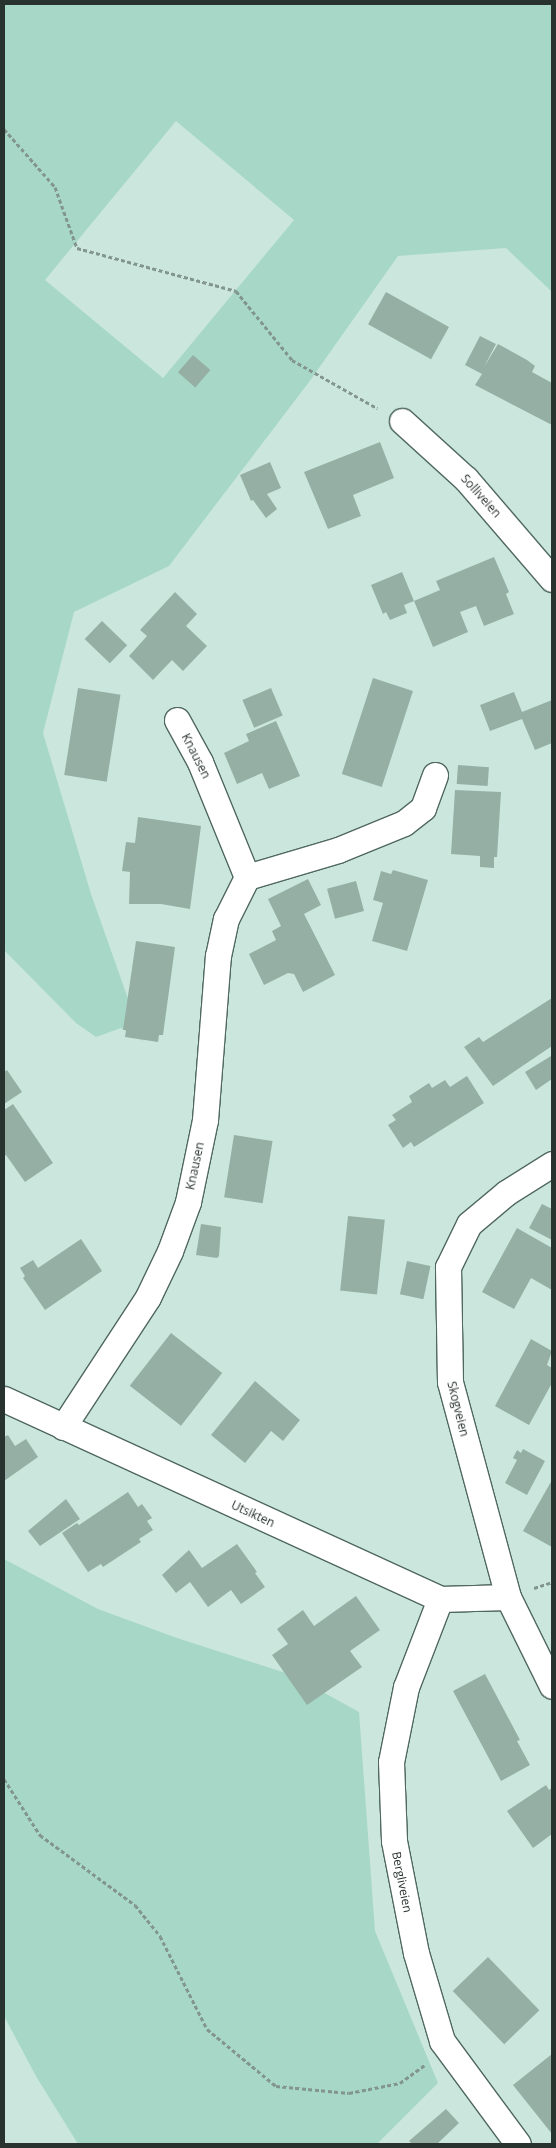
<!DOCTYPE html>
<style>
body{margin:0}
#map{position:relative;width:556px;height:2148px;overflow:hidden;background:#cbe7dd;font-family:"Open Sans",sans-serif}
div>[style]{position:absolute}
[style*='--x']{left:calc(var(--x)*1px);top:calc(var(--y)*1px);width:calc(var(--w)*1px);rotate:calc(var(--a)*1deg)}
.green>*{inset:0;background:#a7d7c7}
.building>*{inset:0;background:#95afa5;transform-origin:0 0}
.path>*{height:3px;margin-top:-1.5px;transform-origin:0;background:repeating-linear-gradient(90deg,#82968e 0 4px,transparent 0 6.5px)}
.roads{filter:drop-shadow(1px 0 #506860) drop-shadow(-1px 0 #506860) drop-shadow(0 1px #506860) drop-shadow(0 -1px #506860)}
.street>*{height:25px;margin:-12.5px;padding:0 12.5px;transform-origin:12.5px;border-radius:12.5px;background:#fff}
span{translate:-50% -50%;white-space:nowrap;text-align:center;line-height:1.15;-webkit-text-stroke:5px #fff;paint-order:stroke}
.street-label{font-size:12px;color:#28322e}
.frame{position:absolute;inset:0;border:5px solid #28322e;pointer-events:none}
</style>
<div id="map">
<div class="green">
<div style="clip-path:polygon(evenodd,4px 4px,552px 4px,552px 292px,506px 248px,398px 256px,309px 382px,169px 566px,74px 612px,43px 733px,91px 894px,143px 1041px,121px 1028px,96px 1037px,76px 1023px,4px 950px,4px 4px,176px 121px,294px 220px,163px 378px,45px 280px,176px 121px)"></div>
<div style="clip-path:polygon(4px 1559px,98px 1609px,177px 1638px,292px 1675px,359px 1712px,375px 1931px,438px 2083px,377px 2144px,78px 2144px,37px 2078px,4px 2016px)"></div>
</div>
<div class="building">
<div style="left:386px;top:292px;width:72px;height:37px;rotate:29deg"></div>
<div style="clip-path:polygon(480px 336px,496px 344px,484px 367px,498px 344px,527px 360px,535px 366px,532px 372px,552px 383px,552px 425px,475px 385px,482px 374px,465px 365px)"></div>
<div style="left:193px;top:355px;width:23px;height:23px;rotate:41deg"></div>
<div style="clip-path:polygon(380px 442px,394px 478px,353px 495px,361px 516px,328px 529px,304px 472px)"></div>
<div style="clip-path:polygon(270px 462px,281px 488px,267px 494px,277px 509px,266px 518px,253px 500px,251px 501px,240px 475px)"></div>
<div style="clip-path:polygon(494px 557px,509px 592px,506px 594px,514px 614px,484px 626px,476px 606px,460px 612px,468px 632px,433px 647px,414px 601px,440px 590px,436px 581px)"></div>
<div style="clip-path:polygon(402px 572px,414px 601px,404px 605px,407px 613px,390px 620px,386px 612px,383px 614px,371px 585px)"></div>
<div style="clip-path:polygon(175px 592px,197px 614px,186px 626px,207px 646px,183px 671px,172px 660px,153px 680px,129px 656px,147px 636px,140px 630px)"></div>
<div style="left:102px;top:621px;width:35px;height:25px;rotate:44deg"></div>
<div style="left:373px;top:678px;width:42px;height:101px;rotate:18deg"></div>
<div style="left:78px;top:688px;width:43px;height:88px;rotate:9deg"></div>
<div style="left:271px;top:688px;width:30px;height:31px;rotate:67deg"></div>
<div style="clip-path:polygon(514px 692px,522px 712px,552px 700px,552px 743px,535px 750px,522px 719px,490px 731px,480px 705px)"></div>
<div style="clip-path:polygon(276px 721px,300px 776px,269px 789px,262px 773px,237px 784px,224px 753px,249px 741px,246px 734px)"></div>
<div style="left:458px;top:765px;width:31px;height:19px;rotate:4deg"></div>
<div style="clip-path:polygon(455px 790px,501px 792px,497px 857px,494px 857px,494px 868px,480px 867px,480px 856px,451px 854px)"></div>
<div style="clip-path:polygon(138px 817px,201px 826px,190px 909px,161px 904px,129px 904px,130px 872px,122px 871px,126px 842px,135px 843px)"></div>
<div style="clip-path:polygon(393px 870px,428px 880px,407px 951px,372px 941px,383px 903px,373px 900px,381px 871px,391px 874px)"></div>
<div style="clip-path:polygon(308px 879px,321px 905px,304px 914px,335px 975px,303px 992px,294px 974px,288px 973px,264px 985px,249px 954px,276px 940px,272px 931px,281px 926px,268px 899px)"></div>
<div style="left:356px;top:881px;width:31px;height:30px;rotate:75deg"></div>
<div style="clip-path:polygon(136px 941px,175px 947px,163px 1035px,159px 1035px,158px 1042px,125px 1037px,126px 1030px,123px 1030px)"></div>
<div style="clip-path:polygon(552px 998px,552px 1046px,493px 1086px,464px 1047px,479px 1037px,483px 1042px)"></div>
<div style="clip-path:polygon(551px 1056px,552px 1079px,536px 1090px,525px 1072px)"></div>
<div style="clip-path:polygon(7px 1070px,22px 1092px,4px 1104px,4px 1072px)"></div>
<div style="clip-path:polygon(467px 1076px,484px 1103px,414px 1147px,411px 1142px,403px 1148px,388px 1125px,396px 1120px,392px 1115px,412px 1102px,409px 1096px,429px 1083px,432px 1088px,445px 1080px,450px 1087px)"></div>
<div style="clip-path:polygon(13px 1104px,53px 1163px,25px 1182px,6px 1155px,4px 1156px,4px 1110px)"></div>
<div style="left:234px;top:1135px;width:39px;height:63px;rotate:9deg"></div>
<div style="clip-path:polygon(542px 1204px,552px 1209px,552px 1240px,529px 1228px)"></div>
<div style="left:348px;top:1216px;width:37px;height:75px;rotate:6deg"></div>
<div style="clip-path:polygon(201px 1224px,221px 1227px,219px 1256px,217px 1258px,196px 1255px)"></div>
<div style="clip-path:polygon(517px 1228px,552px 1248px,552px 1290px,531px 1278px,514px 1309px,482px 1292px)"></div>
<div style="clip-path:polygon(81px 1239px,102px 1271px,45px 1310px,23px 1278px,25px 1276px,20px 1268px,33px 1260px,38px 1268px)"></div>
<div style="left:407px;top:1261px;width:24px;height:34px;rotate:12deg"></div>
<div style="left:171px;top:1333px;width:65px;height:67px;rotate:38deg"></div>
<div style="clip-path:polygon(531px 1339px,552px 1351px,547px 1365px,552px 1368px,552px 1383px,529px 1425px,495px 1406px)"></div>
<div style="clip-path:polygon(255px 1381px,300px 1420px,283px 1441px,271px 1431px,245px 1463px,211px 1435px)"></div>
<div style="clip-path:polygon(8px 1435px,15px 1446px,26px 1439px,38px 1457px,4px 1481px,4px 1437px)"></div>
<div style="clip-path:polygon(523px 1449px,545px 1461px,527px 1495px,505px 1483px,517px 1460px,513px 1458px,517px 1450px,521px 1453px)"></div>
<div style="clip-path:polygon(552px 1480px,552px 1547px,523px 1531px)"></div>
<div style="clip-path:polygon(128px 1492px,138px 1507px,142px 1504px,152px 1518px,147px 1521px,153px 1530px,139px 1539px,141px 1542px,103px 1567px,101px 1564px,88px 1572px,62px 1533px,77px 1523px,79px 1525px)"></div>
<div style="clip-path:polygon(66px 1499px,80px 1519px,40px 1546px,28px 1531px)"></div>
<div style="clip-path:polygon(237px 1544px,257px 1572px,255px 1573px,265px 1587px,241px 1604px,231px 1590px,208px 1607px,190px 1582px,176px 1593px,162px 1575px,189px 1550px,202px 1568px)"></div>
<div style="clip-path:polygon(356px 1596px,380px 1630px,350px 1651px,362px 1667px,307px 1705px,272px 1655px,288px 1644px,277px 1629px,303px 1610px,314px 1626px)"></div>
<div style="clip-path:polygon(485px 1674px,520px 1740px,517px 1741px,530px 1765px,501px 1781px,453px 1691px)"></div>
<div style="clip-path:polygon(546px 1785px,549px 1790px,552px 1788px,552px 1834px,533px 1848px,507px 1811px)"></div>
<div style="left:488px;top:1957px;width:74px;height:49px;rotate:46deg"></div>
<div style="clip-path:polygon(552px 2054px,552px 2134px,513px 2085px)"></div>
<div style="clip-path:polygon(446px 2109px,459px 2123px,437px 2144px,412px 2144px,409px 2141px)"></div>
</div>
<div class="path">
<div style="--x:4;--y:129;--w:77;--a:48.7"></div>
<div style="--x:55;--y:187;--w:65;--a:70.2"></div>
<div style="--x:77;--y:248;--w:165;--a:15.1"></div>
<div style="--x:236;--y:291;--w:89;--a:50.9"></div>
<div style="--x:292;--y:360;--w:98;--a:29.5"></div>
<div style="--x:534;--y:1588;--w:19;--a:-18"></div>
<div style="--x:4;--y:1779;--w:67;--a:57.3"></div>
<div style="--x:40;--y:1835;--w:118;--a:36.4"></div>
<div style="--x:135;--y:1905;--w:40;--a:51"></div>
<div style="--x:160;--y:1936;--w:104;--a:63.2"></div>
<div style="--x:207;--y:2029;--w:89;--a:39.6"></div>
<div style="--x:276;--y:2086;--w:73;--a:5.5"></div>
<div style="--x:349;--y:2093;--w:52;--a:-11.1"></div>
<div style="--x:400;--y:2083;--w:31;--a:-36"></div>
</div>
<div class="roads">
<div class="street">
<div style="--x:402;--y:421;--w:86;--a:42.2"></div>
<div style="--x:466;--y:479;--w:132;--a:49.3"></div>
<div style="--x:177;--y:720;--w:48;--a:61.3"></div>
<div style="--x:200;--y:762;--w:124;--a:67.8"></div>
<div style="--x:552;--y:1164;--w:54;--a:147.8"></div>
<div style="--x:506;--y:1193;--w:48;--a:140"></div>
<div style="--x:469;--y:1224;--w:48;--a:116"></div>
<div style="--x:448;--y:1267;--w:115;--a:89"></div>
<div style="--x:450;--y:1382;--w:223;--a:74.9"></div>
<div style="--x:508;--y:1597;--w:99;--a:63.7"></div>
<div style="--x:4;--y:1399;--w:480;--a:24.6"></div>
<div style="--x:440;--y:1599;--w:68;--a:-1.7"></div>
<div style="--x:63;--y:1427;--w:155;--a:-56.8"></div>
<div style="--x:148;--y:1297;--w:51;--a:-64.4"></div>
<div style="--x:170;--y:1251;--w:52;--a:-69.8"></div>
<div style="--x:188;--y:1202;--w:84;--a:-78.3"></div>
<div style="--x:205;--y:1120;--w:165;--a:-85.5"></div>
<div style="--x:218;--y:956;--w:38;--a:-78"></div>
<div style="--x:226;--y:919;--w:47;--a:-63.4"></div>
<div style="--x:247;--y:877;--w:95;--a:-16.5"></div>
<div style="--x:338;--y:850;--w:71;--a:-22.2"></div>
<div style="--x:404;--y:823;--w:24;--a:-38"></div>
<div style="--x:423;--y:808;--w:35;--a:-70"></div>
<div style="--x:440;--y:1599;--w:94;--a:111.1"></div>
<div style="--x:406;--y:1687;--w:76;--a:101.3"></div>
<div style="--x:391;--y:1762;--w:79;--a:87.8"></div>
<div style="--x:394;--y:1841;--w:114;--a:78.9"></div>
<div style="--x:416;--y:1953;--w:92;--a:73.5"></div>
<div style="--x:442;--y:2041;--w:128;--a:53.6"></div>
</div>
</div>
<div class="street-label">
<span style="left:481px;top:496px;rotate:48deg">Solliveien</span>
<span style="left:196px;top:756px;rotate:63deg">Knausen</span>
<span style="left:195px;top:1166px;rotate:-78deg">Knausen</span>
<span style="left:458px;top:1409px;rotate:76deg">Skogveien</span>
<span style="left:253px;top:1514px;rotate:25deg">Utsikten</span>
<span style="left:402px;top:1882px;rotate:79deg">Bergliveien</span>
</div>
<div class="frame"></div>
</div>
